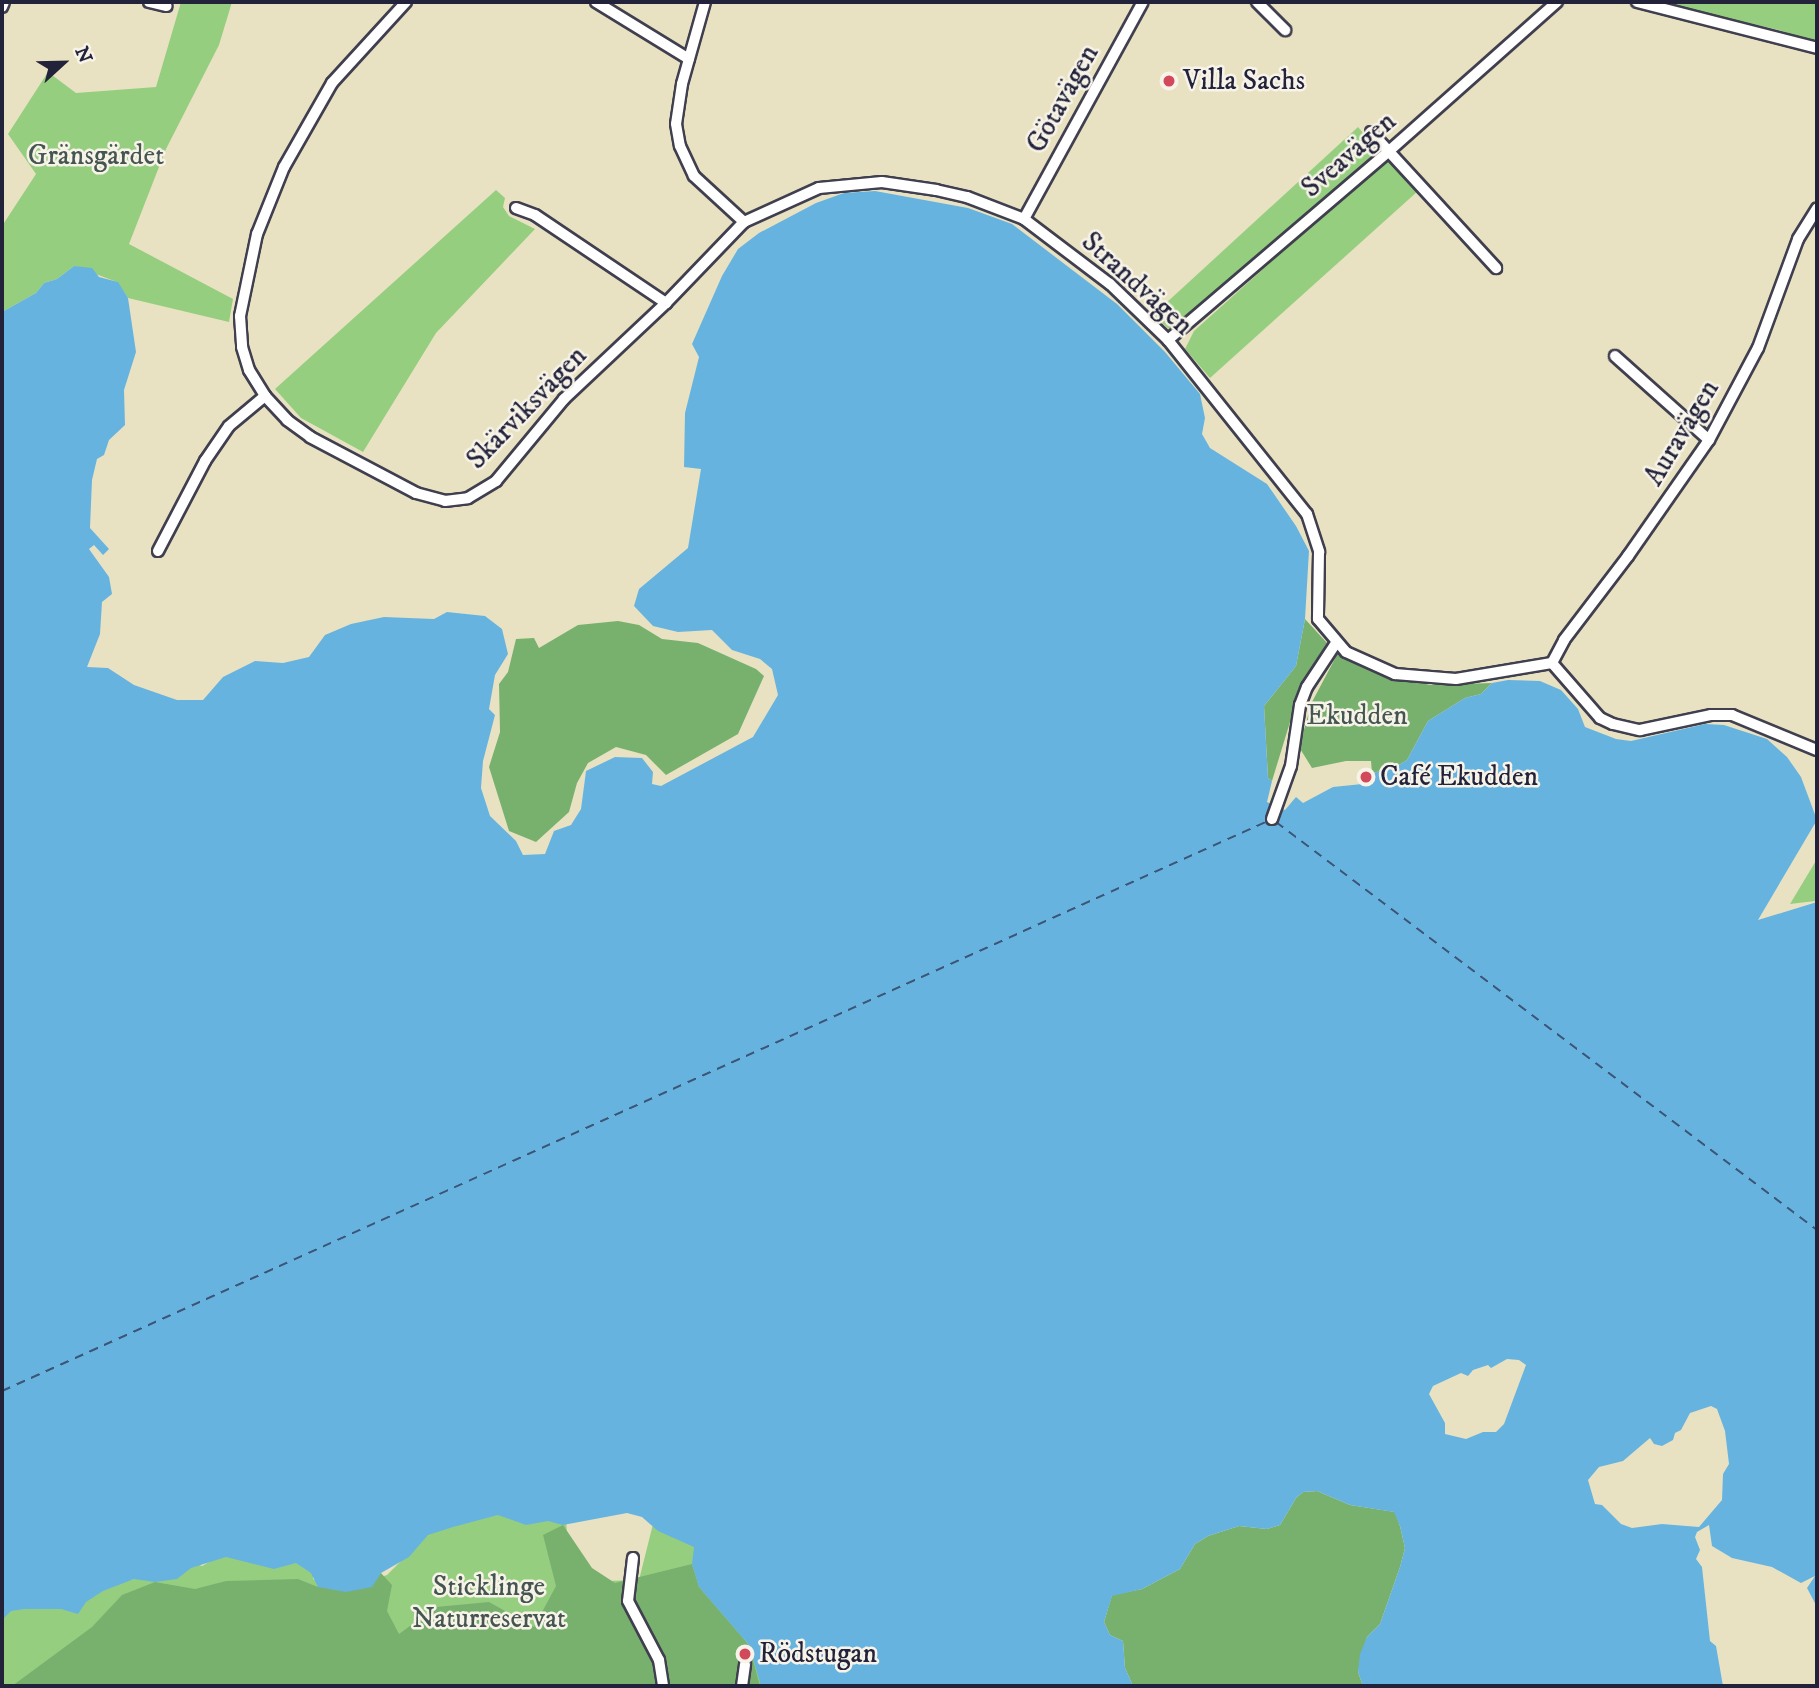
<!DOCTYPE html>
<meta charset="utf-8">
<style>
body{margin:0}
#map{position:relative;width:1819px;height:1688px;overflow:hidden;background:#e8e2c2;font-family:"IM FELL DW Pica",serif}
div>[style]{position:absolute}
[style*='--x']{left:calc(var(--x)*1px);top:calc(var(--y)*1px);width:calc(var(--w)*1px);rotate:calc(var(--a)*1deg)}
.green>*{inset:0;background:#96ce80}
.forest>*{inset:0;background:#78b16e}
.water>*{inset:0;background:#67b3e0}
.ferry>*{height:2px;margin-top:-1px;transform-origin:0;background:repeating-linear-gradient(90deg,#3a5575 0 9px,transparent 0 16px)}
.roads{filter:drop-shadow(2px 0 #403f4f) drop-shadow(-2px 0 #403f4f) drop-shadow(0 2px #403f4f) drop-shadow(0 -2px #403f4f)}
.street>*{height:10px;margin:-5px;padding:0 5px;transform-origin:5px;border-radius:5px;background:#fff}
.dots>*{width:19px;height:19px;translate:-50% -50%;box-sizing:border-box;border:4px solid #f7f3e8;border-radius:50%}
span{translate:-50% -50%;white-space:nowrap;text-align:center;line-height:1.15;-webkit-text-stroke:5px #f7f3e8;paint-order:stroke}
.poi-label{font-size:28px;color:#22223b}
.left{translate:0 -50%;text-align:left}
.street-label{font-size:28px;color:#22223b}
.park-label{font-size:28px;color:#455650}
.frame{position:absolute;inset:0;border:4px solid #22223b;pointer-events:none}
.north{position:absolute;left:28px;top:28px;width:70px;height:70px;-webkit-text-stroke:5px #f7f3e8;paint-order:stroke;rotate:68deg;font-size:19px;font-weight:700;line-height:28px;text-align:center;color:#22223b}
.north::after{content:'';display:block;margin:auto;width:24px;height:32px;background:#22223b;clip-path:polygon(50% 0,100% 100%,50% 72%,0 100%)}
</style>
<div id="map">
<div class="green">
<div style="clip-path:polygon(181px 2px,232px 2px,219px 45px,166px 149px,129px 244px,233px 299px,229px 322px,128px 298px,117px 282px,74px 266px,57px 279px,44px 283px,36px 293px,2px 312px,2px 226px,36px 174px,8px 134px,48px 72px,76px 93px,156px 87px)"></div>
<div style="clip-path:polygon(1654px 2px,1817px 2px,1817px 43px,1779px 30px)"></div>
<div style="clip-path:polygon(1358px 127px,1380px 153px,1184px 323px,1169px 329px,1153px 315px)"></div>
<div style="clip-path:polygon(1389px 156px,1418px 191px,1210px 378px,1185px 349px,1194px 331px)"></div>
<div style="clip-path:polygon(496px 190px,505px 198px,503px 207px,509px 216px,535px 229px,436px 333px,363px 452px,301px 418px,275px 389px)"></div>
<div style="clip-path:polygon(1817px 859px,1817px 898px,1815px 901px,1790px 904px)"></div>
<div style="clip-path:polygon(496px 1512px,566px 1519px,570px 1582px,639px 1580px,655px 1516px,694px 1544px,769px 1686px,2px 1686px,2px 1613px,13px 1604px,85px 1600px,96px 1588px,197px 1564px,202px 1566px,220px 1556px,296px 1561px,314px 1573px,313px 1579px,324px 1585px,378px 1578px,387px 1575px,431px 1531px)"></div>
</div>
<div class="forest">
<div style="clip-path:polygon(1305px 619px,1327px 643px,1301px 686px,1272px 781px,1268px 778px,1264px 706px,1296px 666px)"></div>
<div style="clip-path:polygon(618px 621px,639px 625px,662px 639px,698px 643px,756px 669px,764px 676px,738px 734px,666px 775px,646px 755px,616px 747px,588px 763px,577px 783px,569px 812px,536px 842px,509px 831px,489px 767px,500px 732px,499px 684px,508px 672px,516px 639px,534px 638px,539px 648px,578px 625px)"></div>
<div style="clip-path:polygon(1338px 653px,1380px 675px,1431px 685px,1492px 683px,1481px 694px,1465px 698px,1428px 721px,1407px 760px,1394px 768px,1372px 773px,1371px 761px,1346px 761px,1312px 768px,1299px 747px,1312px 702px)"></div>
<div style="clip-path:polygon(1317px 1491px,1350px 1505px,1395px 1512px,1400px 1526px,1405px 1548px,1400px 1567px,1380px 1624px,1367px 1637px,1358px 1672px,1363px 1686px,1133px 1686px,1125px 1668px,1123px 1641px,1110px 1635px,1104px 1622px,1112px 1595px,1142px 1589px,1180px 1569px,1195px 1544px,1208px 1536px,1239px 1526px,1267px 1529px,1280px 1525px,1296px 1498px,1303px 1492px)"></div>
<div style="clip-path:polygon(563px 1525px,592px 1568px,615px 1583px,692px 1564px,699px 1587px,749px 1645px,760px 1686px,12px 1686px,92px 1627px,122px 1595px,155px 1582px,195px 1589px,226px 1581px,298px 1579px,318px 1587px,381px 1573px,392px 1585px,387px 1611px,399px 1634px,436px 1607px,489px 1602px,534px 1627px,556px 1586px,543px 1535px)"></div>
</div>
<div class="water">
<div style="clip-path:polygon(evenodd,875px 191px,968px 208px,1012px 224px,1117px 304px,1165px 352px,1200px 394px,1205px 418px,1202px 434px,1210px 448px,1267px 484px,1296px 526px,1309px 551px,1305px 619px,1296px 666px,1264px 706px,1268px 778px,1272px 781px,1267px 802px,1285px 810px,1296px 797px,1303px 803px,1333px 787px,1372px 783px,1372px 773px,1394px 768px,1407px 760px,1428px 721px,1465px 698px,1481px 694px,1492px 683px,1508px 680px,1540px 681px,1561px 690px,1578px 709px,1585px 727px,1616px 739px,1631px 741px,1705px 724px,1724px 725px,1767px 739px,1787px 757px,1801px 777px,1817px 820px,1758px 920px,1817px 902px,1817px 1607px,1807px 1588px,1815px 1576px,1801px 1583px,1772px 1567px,1732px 1558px,1712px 1546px,1709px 1525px,1697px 1532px,1695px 1537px,1700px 1550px,1696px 1559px,1702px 1567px,1710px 1641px,1716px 1646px,1723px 1686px,1363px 1686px,1358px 1672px,1360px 1654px,1367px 1637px,1380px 1624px,1400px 1567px,1405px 1548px,1400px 1526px,1394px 1512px,1350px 1505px,1317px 1491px,1303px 1492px,1296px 1498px,1280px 1525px,1267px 1529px,1239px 1526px,1208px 1536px,1195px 1544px,1180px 1569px,1142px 1589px,1112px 1596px,1104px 1622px,1110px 1635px,1123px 1641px,1125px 1668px,1133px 1686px,761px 1686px,749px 1645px,699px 1587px,692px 1564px,694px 1547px,658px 1531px,642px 1517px,627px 1513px,563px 1525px,548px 1521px,526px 1525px,498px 1515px,453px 1527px,428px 1535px,409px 1557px,381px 1573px,372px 1587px,362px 1589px,346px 1592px,318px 1587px,311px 1573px,296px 1563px,274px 1569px,226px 1557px,191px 1568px,177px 1579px,155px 1582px,134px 1579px,103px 1591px,86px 1602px,78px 1614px,61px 1609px,24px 1609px,11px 1611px,2px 1620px,2px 312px,36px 293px,44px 283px,57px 279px,74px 266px,92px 268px,99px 277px,118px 282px,128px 298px,136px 352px,124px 390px,125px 425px,109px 440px,104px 455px,97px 459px,92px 480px,90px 528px,109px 549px,103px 555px,94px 545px,89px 549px,109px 577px,112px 594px,102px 602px,100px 634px,87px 667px,108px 668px,134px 685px,177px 700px,203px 700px,223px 677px,255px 661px,283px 663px,309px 657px,325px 635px,351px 624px,384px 617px,434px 619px,447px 612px,485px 616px,502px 629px,508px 654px,495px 675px,489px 709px,495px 715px,483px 761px,481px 788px,490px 816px,516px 841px,523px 855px,545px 854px,554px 831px,571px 825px,581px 809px,586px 771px,615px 757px,642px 758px,653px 772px,652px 784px,661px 786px,753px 737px,778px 695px,772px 669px,760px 659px,732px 650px,712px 630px,678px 632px,653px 626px,634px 606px,639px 589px,688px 548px,701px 469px,684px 467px,685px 413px,699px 357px,692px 344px,722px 276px,738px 249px,759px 233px,816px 203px,844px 193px,875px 191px,1507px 1359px,1519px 1360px,1526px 1365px,1504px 1424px,1496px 1432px,1483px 1432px,1466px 1439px,1445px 1434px,1445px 1423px,1429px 1394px,1433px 1386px,1461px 1373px,1468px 1376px,1473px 1370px,1488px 1365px,1491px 1368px,1507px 1359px,875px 191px,1711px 1406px,1717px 1409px,1725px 1431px,1729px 1464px,1723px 1474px,1722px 1500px,1699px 1527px,1662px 1524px,1632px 1528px,1621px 1524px,1602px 1505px,1595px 1504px,1588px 1480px,1599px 1467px,1623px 1461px,1650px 1438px,1654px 1444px,1662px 1446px,1673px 1440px,1675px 1433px,1681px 1430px,1690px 1413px,1711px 1406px)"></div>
</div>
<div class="ferry">
<div style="--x:1276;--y:822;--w:678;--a:37.02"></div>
<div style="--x:2;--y:1391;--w:1388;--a:-24.24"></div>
</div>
<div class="roads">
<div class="street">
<div style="--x:149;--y:2;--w:18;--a:13"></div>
<div style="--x:406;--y:2;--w:110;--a:132.4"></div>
<div style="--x:332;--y:83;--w:97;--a:119.7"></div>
<div style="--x:284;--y:167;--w:72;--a:111.9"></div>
<div style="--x:257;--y:234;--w:84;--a:101.7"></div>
<div style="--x:240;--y:316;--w:31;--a:86"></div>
<div style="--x:242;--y:347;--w:24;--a:73"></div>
<div style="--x:249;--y:370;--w:31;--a:58"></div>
<div style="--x:265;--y:396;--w:33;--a:47"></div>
<div style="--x:287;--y:420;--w:29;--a:36"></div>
<div style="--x:310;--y:437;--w:120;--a:27.8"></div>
<div style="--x:416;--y:493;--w:30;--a:15"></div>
<div style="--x:445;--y:501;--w:23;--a:-7"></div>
<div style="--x:468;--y:498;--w:33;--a:-31"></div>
<div style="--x:496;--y:481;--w:107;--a:-50.3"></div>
<div style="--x:564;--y:399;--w:140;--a:-43.3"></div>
<div style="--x:666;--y:303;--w:112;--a:-46.1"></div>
<div style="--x:744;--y:222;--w:82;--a:-24.4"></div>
<div style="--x:819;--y:188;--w:63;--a:-5.4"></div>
<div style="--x:882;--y:182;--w:55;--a:8.4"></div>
<div style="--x:936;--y:190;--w:32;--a:13"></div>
<div style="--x:967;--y:197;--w:61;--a:21.1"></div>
<div style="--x:1024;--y:219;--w:108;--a:37.1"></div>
<div style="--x:1110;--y:284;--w:81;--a:44"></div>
<div style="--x:1168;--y:340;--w:223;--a:51.4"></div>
<div style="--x:1307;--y:514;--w:40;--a:72"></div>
<div style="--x:1319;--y:552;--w:67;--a:90.9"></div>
<div style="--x:1318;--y:619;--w:43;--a:49.7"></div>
<div style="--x:1346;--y:652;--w:54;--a:24.2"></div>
<div style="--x:1395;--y:674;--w:61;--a:4.7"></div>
<div style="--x:1456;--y:679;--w:97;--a:-9.5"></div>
<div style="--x:596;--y:2;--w:109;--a:31.5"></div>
<div style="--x:705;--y:2;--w:85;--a:105.7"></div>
<div style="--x:682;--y:84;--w:40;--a:98.5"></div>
<div style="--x:676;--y:124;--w:22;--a:80"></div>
<div style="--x:680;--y:146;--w:33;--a:65"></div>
<div style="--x:694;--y:176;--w:68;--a:42.6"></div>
<div style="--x:1257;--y:2;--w:40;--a:45"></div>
<div style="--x:1637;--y:2;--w:186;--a:14.3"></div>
<div style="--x:2;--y:7;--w:5;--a:-68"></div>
<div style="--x:1371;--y:132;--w:185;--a:47.4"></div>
<div style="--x:516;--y:208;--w:20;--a:20"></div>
<div style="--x:535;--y:215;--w:158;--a:33.9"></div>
<div style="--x:1024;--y:219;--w:247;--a:-61.3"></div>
<div style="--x:1168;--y:340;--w:289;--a:-40.5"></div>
<div style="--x:1388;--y:152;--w:226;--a:-41.6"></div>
<div style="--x:1615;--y:356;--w:126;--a:41.8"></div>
<div style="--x:158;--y:551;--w:102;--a:-62.4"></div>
<div style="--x:205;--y:461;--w:42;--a:-55.6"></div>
<div style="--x:229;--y:426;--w:47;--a:-39.8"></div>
<div style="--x:1552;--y:663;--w:26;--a:-62"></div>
<div style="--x:1564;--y:640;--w:106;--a:-52.7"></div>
<div style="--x:1628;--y:556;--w:141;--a:-55.1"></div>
<div style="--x:1709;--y:440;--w:104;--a:-62"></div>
<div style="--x:1758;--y:348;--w:116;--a:-69.8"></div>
<div style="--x:1798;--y:239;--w:36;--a:-58"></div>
<div style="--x:1552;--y:663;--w:73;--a:48.9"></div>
<div style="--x:1600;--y:718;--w:14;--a:25"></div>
<div style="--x:1613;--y:724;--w:28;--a:13"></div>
<div style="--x:1640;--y:730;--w:73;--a:-11.9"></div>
<div style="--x:1711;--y:715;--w:21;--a:0"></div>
<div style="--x:1732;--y:715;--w:92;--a:22.4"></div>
<div style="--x:1272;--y:819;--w:56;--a:-70.3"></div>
<div style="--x:1291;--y:766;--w:62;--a:-81.6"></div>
<div style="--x:1300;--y:705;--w:19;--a:-69"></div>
<div style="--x:1307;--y:687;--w:53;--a:-56.6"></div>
<div style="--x:633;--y:1558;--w:43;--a:96.6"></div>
<div style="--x:628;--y:1601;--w:67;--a:62.3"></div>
<div style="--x:659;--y:1660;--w:26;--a:81"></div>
<div style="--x:742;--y:1686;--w:22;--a:-82"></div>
</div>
</div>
<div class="dots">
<div style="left:1169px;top:81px;background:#d1495b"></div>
<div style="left:1366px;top:777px;background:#d1495b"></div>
<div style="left:745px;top:1654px;background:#d1495b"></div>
</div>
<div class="poi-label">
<span class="left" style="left:1183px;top:81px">Villa Sachs</span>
<span class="left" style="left:1380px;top:777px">Café Ekudden</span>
<span class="left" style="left:759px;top:1654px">Rödstugan</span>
</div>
<div class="street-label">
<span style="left:1063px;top:99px;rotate:-61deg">Götavägen</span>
<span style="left:1349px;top:155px;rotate:-41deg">Sveavägen</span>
<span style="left:1137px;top:284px;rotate:42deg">Strandvägen</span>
<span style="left:527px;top:408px;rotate:-46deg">Skärviksvägen</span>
<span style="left:1682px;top:433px;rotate:-59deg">Auravägen</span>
</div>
<div class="park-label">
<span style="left:96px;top:156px">Gränsgärdet</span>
<span style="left:1357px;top:716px">Ekudden</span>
<span style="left:489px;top:1603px">Sticklinge<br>Naturreservat</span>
</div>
<div class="frame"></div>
<div class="north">N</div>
</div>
